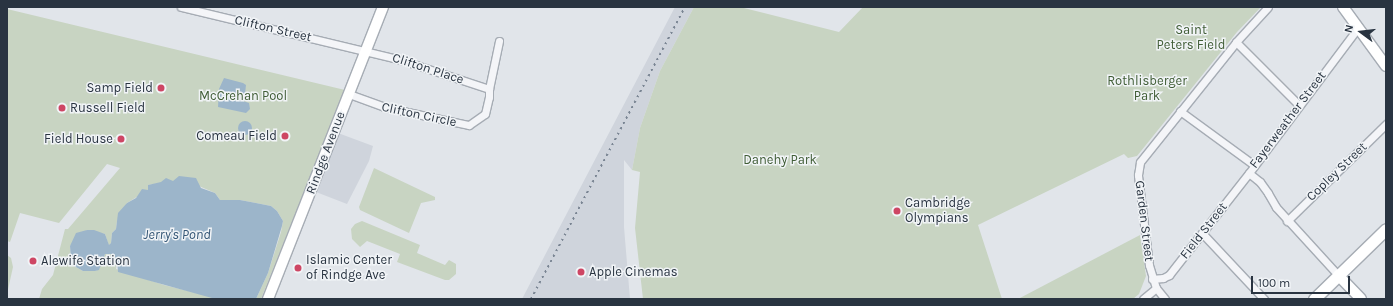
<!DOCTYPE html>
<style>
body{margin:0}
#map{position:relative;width:1393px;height:306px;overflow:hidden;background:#e1e5ea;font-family:Karla,sans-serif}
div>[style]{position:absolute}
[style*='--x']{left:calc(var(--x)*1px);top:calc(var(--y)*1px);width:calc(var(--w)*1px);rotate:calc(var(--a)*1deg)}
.built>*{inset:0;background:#cfd4dc}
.green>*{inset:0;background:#c8d4c2}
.water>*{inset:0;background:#9cb5ca}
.round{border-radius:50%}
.roads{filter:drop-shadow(1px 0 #a6acb4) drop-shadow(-1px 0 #a6acb4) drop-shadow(0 1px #a6acb4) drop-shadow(0 -1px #a6acb4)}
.street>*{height:7px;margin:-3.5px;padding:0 3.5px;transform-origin:3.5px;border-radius:3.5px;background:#f4f5f8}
.secondary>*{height:10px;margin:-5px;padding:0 5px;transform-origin:5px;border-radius:5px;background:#fff}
.primary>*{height:11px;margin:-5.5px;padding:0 5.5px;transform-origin:5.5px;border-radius:5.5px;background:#fff}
.rail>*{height:2px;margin-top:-1px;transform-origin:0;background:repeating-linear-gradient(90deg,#7a8593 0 2px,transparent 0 6px)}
.dots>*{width:11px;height:11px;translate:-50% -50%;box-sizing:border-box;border:2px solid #f1f4f7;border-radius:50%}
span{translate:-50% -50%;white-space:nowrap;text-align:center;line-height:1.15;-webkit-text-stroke:3px #f1f4f7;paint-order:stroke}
.street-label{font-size:13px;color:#293441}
.park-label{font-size:13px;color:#405d36}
.poi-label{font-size:13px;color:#293441}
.right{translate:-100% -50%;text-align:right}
.left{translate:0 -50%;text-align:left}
.water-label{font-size:14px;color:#335575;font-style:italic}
.frame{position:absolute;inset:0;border:8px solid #293441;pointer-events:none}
.north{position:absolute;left:1341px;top:12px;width:40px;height:40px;-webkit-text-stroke:3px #f1f4f7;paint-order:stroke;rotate:285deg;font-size:11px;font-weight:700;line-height:16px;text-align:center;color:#293441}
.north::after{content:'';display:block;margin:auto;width:14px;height:18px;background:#293441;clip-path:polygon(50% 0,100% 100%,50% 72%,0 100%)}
.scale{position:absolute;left:1251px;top:276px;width:99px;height:18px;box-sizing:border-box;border:2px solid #293441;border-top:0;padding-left:5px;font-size:12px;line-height:14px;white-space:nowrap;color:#293441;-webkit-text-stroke:3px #f1f4f7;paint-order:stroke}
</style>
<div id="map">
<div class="built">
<div style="clip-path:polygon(675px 7px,694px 7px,660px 71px,640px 128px,632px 170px,624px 160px,624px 227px,630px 299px,522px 299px)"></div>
<div style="clip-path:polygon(338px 133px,373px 146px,369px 161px,347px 204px,316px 192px)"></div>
</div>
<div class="green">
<div style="clip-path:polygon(694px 7px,740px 7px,839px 32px,863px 7px,1261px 7px,1237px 32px,1137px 156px,1128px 158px,1124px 154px,978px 225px,1002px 299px,643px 299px,635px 228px,640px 172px,632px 170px,640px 128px,660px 71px)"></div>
<div style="clip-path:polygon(7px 9px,345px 90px,261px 299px,256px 299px,268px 273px,281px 232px,283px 221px,277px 211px,271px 206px,256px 203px,240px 200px,220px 200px,215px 193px,199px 186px,173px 181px,148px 185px,148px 190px,127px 203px,117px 221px,116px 229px,112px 233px,111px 243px,109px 246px,105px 234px,87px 230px,70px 246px,71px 259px,74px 266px,83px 271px,95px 271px,99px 269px,105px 254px,112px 254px,117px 259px,116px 269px,164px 285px,221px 299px,39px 299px,42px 289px,53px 275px,65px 229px,68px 229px,120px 168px,107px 164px,59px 223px,20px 213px,10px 242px,7px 241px)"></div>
<div style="clip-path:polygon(374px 168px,435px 197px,435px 200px,421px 203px,409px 233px,360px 210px,359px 207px)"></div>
<div style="clip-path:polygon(362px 221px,420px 245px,417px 253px,445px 265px,449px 260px,456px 264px,456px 274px,449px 280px,445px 280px,397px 262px,400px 254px,367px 241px,360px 247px,352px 239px,351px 229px,355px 224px)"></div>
<div style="clip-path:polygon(1140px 235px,1146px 276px,1139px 294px,1133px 299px,1018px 299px)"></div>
<div style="clip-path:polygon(7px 255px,11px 258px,13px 267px,7px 294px)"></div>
</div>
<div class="water">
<div style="clip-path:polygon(224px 78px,243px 83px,246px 85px,245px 94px,235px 95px,234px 98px,249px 103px,250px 109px,246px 113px,218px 107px,219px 89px)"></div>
<div class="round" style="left:238px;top:121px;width:14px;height:14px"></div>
<div style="clip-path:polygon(179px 176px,196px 178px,201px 188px,215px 193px,220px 200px,240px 200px,256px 203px,271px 206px,277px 211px,283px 221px,282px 226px,268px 273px,256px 299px,212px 298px,118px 272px,117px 259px,112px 254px,105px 254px,99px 270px,95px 271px,83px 271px,74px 266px,71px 259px,70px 246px,76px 233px,87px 230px,94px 230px,105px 234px,109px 245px,111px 243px,112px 233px,116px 229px,118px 213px,127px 203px,136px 198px,142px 189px,148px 190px,148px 185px,161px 182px,166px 178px,173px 181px)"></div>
</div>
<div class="roads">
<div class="street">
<div style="--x:181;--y:7;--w:223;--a:13.5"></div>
<div style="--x:398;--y:59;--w:96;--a:18.2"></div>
<div style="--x:1236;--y:42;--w:89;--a:45"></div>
<div style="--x:349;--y:94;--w:37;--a:20"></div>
<div style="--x:384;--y:107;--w:87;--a:12"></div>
<div style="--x:469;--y:125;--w:19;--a:-35"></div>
<div style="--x:485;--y:114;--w:17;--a:-77"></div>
<div style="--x:489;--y:97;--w:8;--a:-90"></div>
<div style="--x:489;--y:89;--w:49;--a:-78.2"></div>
<div style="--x:1180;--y:111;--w:92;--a:36.1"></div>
<div style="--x:1287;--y:221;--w:139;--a:-44.4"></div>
<div style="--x:1202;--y:233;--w:91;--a:46.8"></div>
<div style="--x:1338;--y:275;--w:92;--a:-132.4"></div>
<div style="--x:1276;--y:207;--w:16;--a:-120"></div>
<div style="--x:1268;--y:193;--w:14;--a:-126"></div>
<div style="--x:1260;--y:182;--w:14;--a:-141"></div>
<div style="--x:1249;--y:173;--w:181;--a:-53.1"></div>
<div style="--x:1152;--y:279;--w:11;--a:-5"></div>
<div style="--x:1163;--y:278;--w:7;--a:-27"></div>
<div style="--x:1169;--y:275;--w:130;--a:-51.9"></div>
<div style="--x:1143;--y:299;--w:17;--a:-40"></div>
<div style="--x:1165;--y:299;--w:14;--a:-129"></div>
<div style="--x:1156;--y:288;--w:24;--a:-107"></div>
<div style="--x:1149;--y:265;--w:91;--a:-97"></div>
<div style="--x:1138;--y:175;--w:13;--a:-81"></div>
<div style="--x:1140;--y:162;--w:154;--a:-51.3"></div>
<div style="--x:1236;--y:42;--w:47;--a:-47.6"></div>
</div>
<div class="secondary">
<div style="--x:1343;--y:7;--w:73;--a:53.9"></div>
<div style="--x:1338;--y:275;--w:33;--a:46"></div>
<div style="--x:268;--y:299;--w:314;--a:-68.5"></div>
</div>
<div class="primary">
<div style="--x:1314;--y:299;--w:100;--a:-44.2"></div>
</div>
</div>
<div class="rail">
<div style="--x:531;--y:299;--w:330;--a:-62.2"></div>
</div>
<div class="dots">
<div style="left:161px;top:88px;background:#ce4664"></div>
<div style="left:62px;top:108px;background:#ce4664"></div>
<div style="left:285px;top:136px;background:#ce4664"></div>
<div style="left:121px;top:139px;background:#ce4664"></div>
<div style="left:897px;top:211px;background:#ce4664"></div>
<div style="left:33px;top:261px;background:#ce4664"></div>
<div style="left:298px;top:268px;background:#ce4664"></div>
<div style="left:581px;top:272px;background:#ce4664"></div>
</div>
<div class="street-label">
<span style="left:273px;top:29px;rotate:13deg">Clifton Street</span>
<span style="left:428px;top:69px;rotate:18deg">Clifton Place</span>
<span style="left:419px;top:115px;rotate:12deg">Clifton Circle</span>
<span style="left:1288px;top:120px;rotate:-53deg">Fayerweather Street</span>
<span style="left:326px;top:153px;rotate:-69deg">Rindge Avenue</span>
<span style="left:1337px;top:172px;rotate:-44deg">Copley Street</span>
<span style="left:1144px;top:221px;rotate:83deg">Garden Street</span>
<span style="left:1204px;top:231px;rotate:-52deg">Field Street</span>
</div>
<div class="park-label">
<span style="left:1191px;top:38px">Saint<br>Peters Field</span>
<span style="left:1147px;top:89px">Rothlisberger<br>Park</span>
<span style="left:243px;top:96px">McCrehan Pool</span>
<span style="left:780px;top:160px">Danehy Park</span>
</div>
<div class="poi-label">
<span class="right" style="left:153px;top:88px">Samp Field</span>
<span class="left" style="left:70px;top:108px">Russell Field</span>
<span class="right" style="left:277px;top:136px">Comeau Field</span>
<span class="right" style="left:113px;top:139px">Field House</span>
<span class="left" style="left:905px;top:211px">Cambridge<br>Olympians</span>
<span class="left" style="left:41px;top:261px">Alewife Station</span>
<span class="left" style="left:306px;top:268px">Islamic Center<br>of Rindge Ave</span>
<span class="left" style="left:589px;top:272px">Apple Cinemas</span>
</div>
<div class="water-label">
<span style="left:177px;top:235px">Jerry's Pond</span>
</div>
<div class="frame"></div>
<div class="north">N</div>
<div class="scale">100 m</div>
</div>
